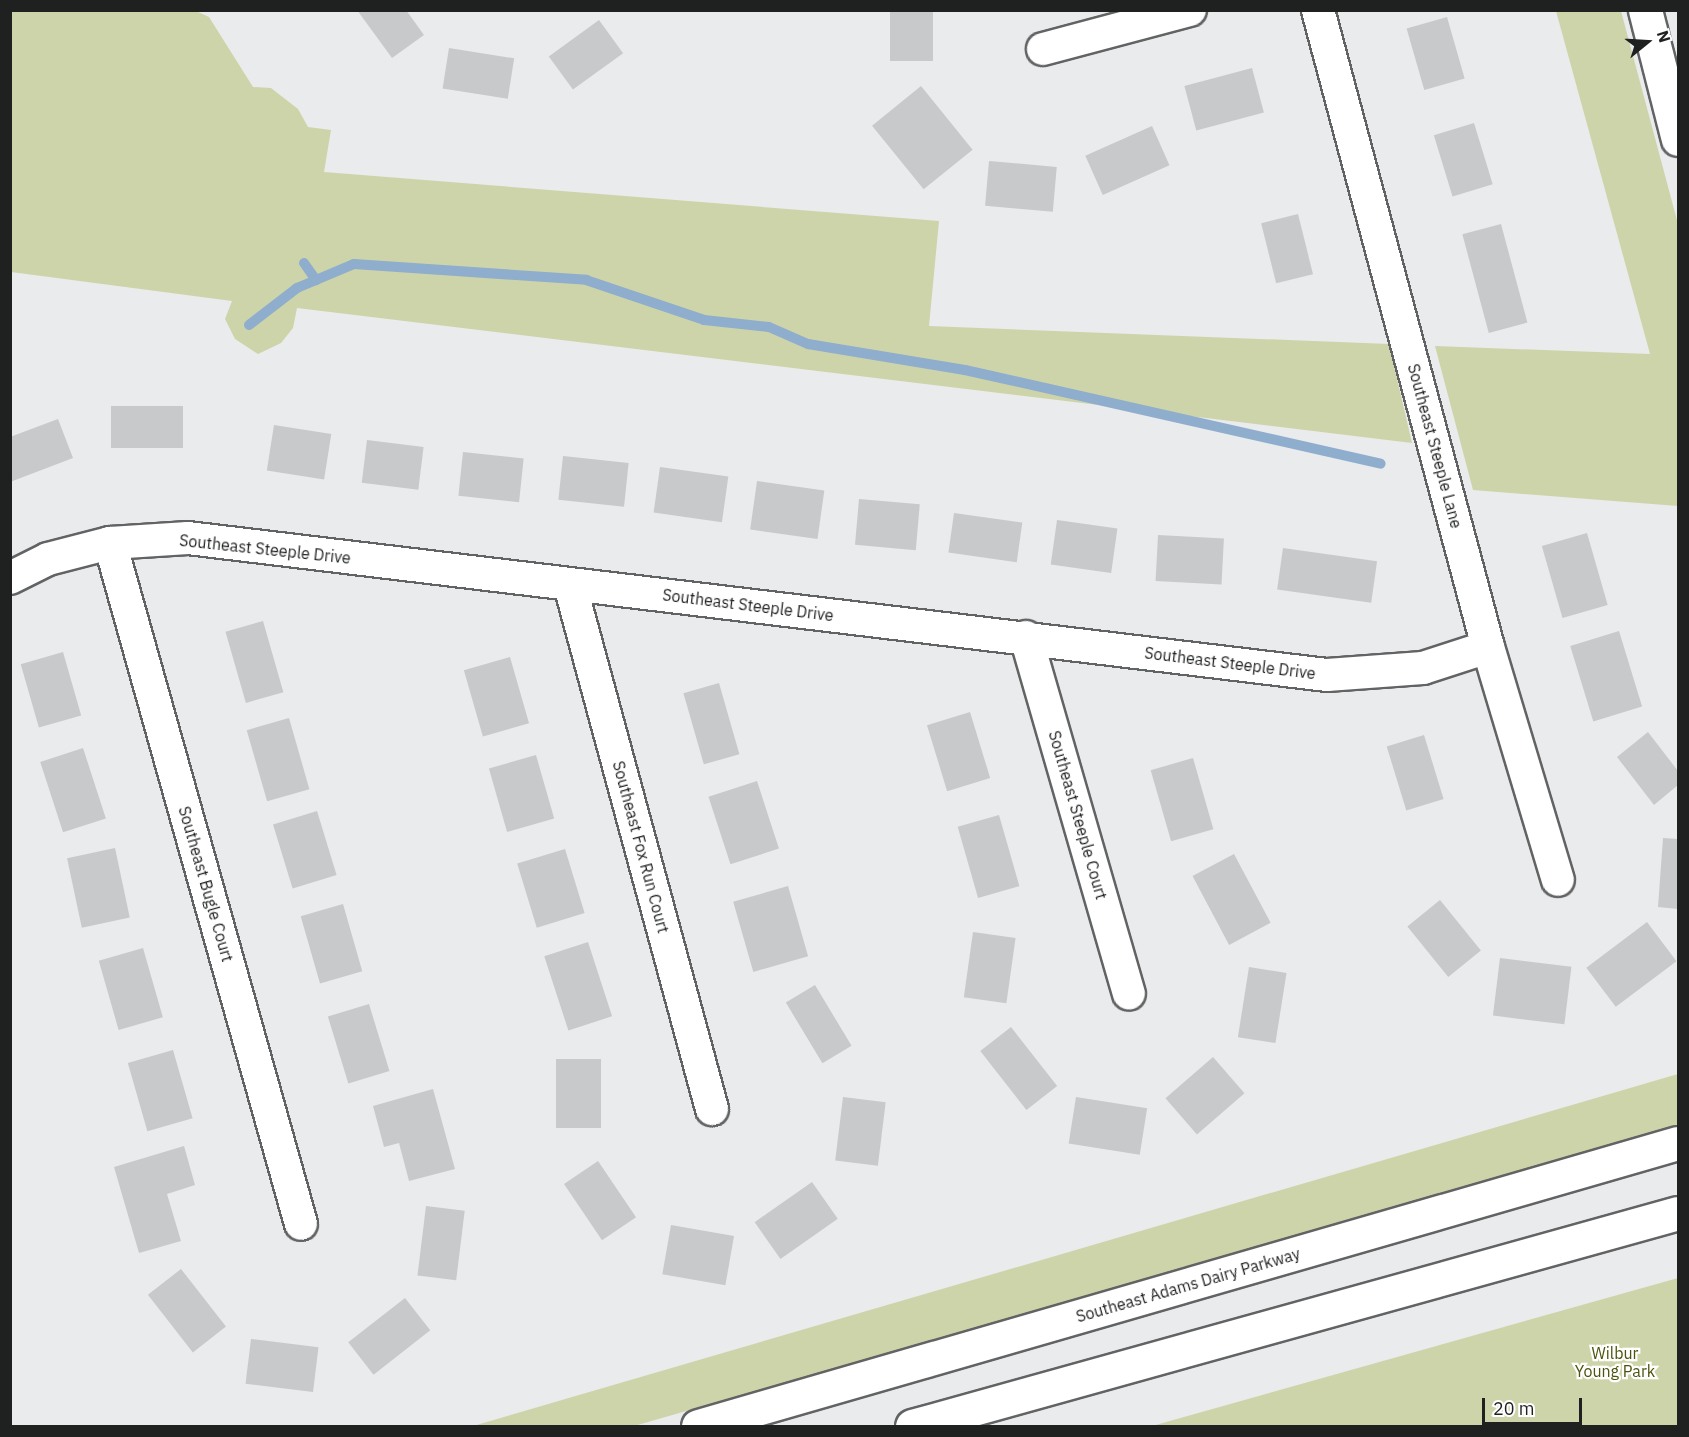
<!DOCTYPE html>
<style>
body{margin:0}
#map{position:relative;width:1689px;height:1437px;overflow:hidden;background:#eaebec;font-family:"IBM Plex Sans",sans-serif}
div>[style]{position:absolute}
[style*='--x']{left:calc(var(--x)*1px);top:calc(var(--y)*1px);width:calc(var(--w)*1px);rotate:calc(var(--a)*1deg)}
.green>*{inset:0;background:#ced4a9}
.stream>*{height:10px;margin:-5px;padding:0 5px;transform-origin:5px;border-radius:5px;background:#8fadcd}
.building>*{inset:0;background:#c8c9cb;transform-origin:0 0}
.roads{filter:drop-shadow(2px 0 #626364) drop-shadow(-2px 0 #626364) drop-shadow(0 2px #626364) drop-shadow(0 -2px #626364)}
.minor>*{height:32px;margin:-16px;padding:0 16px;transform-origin:16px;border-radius:16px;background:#fff}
.secondary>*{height:33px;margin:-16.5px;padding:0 16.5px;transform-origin:16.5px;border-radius:16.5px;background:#fff}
span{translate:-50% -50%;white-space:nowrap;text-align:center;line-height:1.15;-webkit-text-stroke:4.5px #fff;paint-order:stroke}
.street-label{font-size:16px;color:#1f2020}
.park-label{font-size:16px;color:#4e530d}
.frame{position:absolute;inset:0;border:12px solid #1f2020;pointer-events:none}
.north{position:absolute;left:1617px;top:12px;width:60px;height:60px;-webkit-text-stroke:4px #fff;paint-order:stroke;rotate:72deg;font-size:16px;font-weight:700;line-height:24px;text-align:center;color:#1f2020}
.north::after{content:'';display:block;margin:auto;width:21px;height:27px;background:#1f2020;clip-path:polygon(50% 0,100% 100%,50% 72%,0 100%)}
.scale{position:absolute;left:1482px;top:1398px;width:100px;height:27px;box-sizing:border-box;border:3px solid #1f2020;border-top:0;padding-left:8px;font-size:18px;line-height:21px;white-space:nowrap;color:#1f2020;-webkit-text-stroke:4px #fff;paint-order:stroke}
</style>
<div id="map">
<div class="green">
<div style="clip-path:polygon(196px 11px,209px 17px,253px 87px,271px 88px,298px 109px,308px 127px,331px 130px,324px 172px,939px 221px,929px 326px,1389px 344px,1412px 443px,297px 308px,293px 328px,281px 343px,258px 354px,235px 339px,225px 319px,232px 301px,11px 272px,11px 11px)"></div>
<div style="clip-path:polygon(1556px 11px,1621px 11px,1678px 224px,1678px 506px,1473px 490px,1435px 346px,1650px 354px)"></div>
<div style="clip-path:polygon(1678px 1074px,1678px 1127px,634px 1426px,473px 1426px)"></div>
<div style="clip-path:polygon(1678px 1278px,1678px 1426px,1152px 1426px)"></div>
</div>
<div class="stream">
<div style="--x:304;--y:263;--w:21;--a:55"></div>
<div style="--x:249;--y:325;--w:61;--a:-37.6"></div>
<div style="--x:297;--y:288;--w:62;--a:-22.8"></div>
<div style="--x:354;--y:264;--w:233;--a:3.9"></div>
<div style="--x:586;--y:280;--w:125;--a:18.7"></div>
<div style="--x:704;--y:320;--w:65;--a:6.1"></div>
<div style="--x:769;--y:327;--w:43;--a:23.6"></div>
<div style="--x:808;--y:344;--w:159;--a:9.4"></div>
<div style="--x:965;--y:370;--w:426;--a:12.7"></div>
</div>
<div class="building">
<div style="clip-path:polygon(357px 10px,406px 10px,424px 35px,392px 58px)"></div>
<div style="left:890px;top:10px;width:43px;height:51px"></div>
<div style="left:1447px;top:17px;width:64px;height:42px;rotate:74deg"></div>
<div style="left:599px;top:20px;width:41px;height:62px;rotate:54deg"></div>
<div style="left:449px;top:48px;width:66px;height:41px;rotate:9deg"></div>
<div style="left:1252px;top:68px;width:46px;height:70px;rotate:75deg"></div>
<div style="left:921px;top:86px;width:82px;height:63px;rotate:51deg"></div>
<div style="left:1474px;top:123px;width:64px;height:42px;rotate:73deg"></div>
<div style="left:1152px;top:126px;width:43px;height:73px;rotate:66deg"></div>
<div style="left:989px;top:161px;width:68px;height:45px;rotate:5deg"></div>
<div style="left:1298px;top:214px;width:62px;height:38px;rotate:76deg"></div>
<div style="left:1501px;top:224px;width:102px;height:40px;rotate:75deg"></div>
<div style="left:111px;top:406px;width:72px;height:42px"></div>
<div style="clip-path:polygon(58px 419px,73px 458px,10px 482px,10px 437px)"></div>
<div style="left:274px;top:425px;width:58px;height:46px;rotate:9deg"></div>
<div style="left:367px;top:440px;width:57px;height:43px;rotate:7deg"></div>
<div style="left:463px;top:452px;width:61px;height:44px;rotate:6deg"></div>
<div style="left:563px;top:456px;width:66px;height:44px;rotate:6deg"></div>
<div style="left:660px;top:467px;width:69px;height:46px;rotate:8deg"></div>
<div style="left:757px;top:481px;width:68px;height:49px;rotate:8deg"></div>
<div style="left:859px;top:499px;width:61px;height:46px;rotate:5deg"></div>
<div style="left:954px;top:513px;width:69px;height:40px;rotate:8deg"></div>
<div style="left:1057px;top:520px;width:61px;height:45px;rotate:8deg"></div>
<div style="left:1587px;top:533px;width:75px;height:47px;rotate:74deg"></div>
<div style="left:1158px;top:535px;width:66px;height:46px;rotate:3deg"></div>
<div style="left:1283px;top:548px;width:95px;height:42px;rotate:8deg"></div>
<div style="left:263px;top:621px;width:74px;height:39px;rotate:74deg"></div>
<div style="left:1619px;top:631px;width:79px;height:51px;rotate:73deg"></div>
<div style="left:63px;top:652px;width:66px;height:44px;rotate:74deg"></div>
<div style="left:510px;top:657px;width:69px;height:48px;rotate:74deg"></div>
<div style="left:719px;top:683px;width:74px;height:37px;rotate:74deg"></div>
<div style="left:970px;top:712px;width:69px;height:45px;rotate:73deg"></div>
<div style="left:289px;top:718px;width:74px;height:44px;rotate:74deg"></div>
<div style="clip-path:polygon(1648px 732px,1678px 771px,1678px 785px,1654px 805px,1617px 757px)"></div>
<div style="left:1424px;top:735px;width:67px;height:39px;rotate:73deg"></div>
<div style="left:83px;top:748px;width:74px;height:45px;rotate:72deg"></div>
<div style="left:536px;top:755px;width:66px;height:49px;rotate:74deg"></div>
<div style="left:1193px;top:758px;width:74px;height:44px;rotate:74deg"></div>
<div style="left:757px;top:781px;width:71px;height:51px;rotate:72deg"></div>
<div style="left:317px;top:811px;width:67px;height:46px;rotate:73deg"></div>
<div style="left:999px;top:815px;width:74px;height:43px;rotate:74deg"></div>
<div style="clip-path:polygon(1663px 838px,1678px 839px,1678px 909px,1658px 907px)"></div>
<div style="left:115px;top:848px;width:71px;height:49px;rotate:78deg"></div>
<div style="left:565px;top:849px;width:67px;height:50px;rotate:73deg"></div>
<div style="left:1234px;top:854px;width:78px;height:47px;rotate:62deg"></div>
<div style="left:788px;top:886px;width:73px;height:57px;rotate:74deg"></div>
<div style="left:1440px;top:900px;width:65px;height:42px;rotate:51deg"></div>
<div style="left:343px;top:904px;width:70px;height:44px;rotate:74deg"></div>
<div style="left:1647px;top:922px;width:49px;height:76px;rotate:53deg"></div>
<div style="left:973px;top:932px;width:43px;height:66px;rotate:8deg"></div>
<div style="left:588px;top:942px;width:78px;height:46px;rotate:72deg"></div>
<div style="left:143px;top:948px;width:72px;height:46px;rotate:74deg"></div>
<div style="left:1500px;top:958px;width:72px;height:58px;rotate:7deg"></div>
<div style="left:1249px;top:967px;width:38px;height:71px;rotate:9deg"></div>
<div style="left:815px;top:985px;width:71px;height:34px;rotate:59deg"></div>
<div style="left:369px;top:1004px;width:70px;height:43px;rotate:73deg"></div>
<div style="left:1011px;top:1027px;width:75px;height:39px;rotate:52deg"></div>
<div style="left:173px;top:1050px;width:71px;height:47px;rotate:74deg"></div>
<div style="left:1213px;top:1057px;width:48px;height:63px;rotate:49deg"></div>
<div style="left:556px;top:1059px;width:45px;height:69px"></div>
<div style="clip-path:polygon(433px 1089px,455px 1169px,409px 1181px,399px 1143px,384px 1147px,373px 1106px)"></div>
<div style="left:843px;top:1097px;width:43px;height:64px;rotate:7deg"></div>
<div style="left:1076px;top:1097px;width:72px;height:47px;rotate:9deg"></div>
<div style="clip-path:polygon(184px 1146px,195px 1185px,167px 1194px,181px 1241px,139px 1253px,114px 1167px)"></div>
<div style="left:598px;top:1161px;width:68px;height:41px;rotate:56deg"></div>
<div style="left:812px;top:1182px;width:45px;height:70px;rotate:55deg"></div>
<div style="left:426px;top:1206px;width:39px;height:70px;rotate:7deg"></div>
<div style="left:671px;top:1225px;width:64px;height:50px;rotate:10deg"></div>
<div style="left:181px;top:1269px;width:73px;height:42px;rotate:52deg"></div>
<div style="left:405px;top:1298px;width:41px;height:72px;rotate:52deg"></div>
<div style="left:251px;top:1339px;width:68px;height:45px;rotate:7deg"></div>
</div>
<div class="roads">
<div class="minor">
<div style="--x:1318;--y:10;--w:659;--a:75.06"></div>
<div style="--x:1488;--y:647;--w:243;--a:73.3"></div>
<div style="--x:1043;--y:49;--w:152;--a:-14.9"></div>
<div style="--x:110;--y:543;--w:707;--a:74.33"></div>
<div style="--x:10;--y:578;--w:42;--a:-26.6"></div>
<div style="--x:48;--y:559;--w:64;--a:-14.5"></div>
<div style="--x:110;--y:543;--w:78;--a:-3.7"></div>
<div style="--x:188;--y:538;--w:1147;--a:6.86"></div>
<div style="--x:1327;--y:675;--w:96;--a:-4.2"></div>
<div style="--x:1423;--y:668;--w:68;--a:-17.9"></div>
<div style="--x:570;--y:585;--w:543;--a:74.84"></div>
<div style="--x:1026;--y:637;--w:371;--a:73.9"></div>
</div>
<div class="secondary">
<div style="--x:1645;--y:10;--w:133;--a:75.7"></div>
<div style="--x:698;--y:1426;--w:1020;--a:-16.11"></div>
<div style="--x:912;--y:1426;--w:795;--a:-15.54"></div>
</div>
</div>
<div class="street-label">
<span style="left:1435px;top:446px;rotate:75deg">Southeast Steeple Lane</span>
<span style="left:265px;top:549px;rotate:6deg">Southeast Steeple Drive</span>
<span style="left:748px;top:605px;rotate:7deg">Southeast Steeple Drive</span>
<span style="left:1230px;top:663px;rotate:7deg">Southeast Steeple Drive</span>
<span style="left:1078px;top:815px;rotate:74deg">Southeast Steeple Court</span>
<span style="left:641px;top:847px;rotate:75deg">Southeast Fox Run Court</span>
<span style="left:206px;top:884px;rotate:74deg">Southeast Bugle Court</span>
<span style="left:1188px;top:1285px;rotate:-16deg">Southeast Adams Dairy Parkway</span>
</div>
<div class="park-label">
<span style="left:1615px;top:1362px">Wilbur<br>Young Park</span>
</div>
<div class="frame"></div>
<div class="north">N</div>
<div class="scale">20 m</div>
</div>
